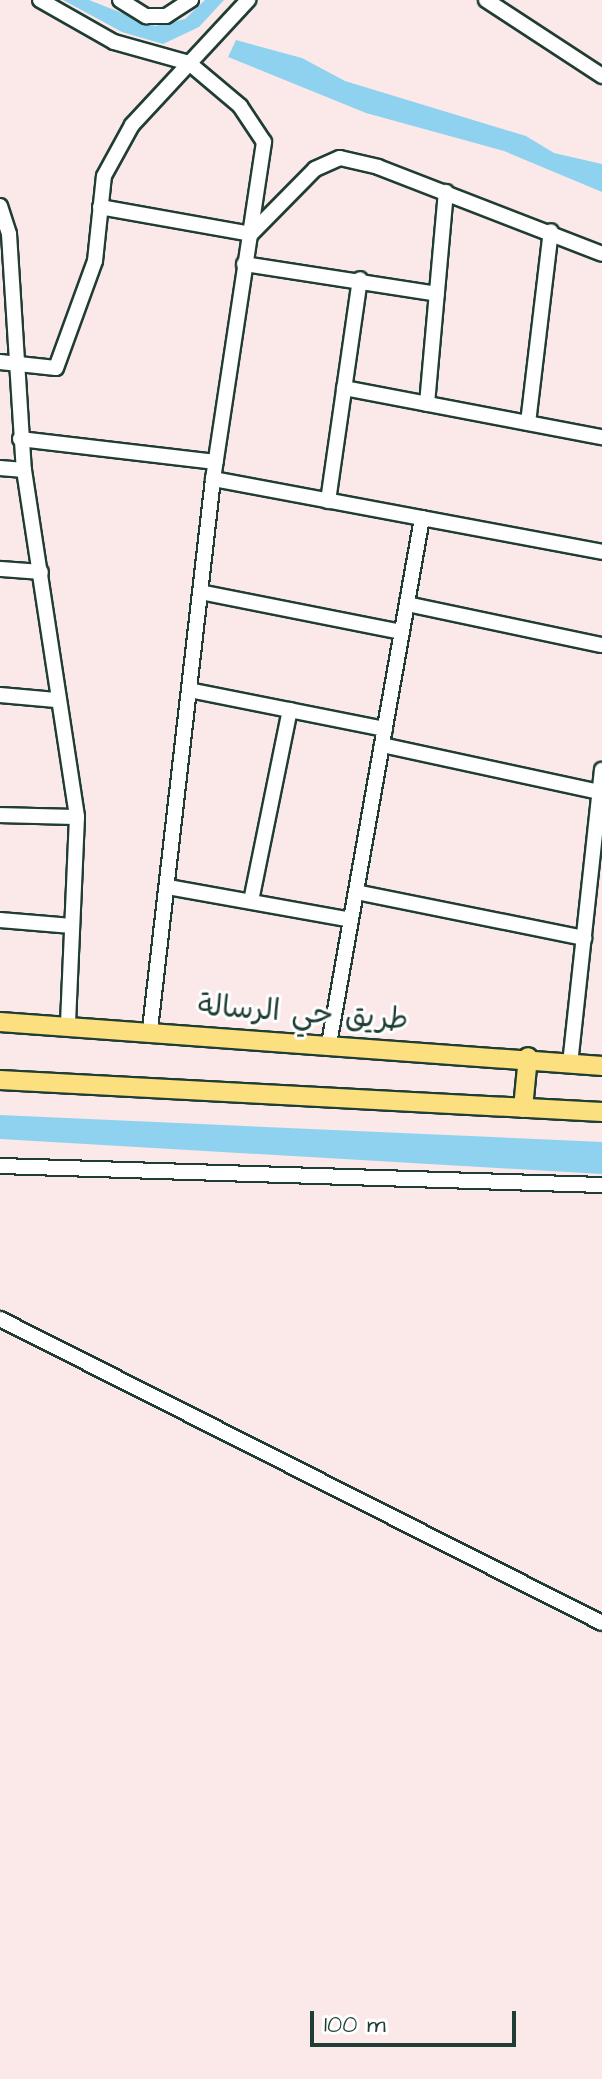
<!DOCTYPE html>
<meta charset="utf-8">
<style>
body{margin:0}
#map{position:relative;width:602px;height:2079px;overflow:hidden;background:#fbe9e9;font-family:"Architects Daughter","Playpen Sans Arabic",sans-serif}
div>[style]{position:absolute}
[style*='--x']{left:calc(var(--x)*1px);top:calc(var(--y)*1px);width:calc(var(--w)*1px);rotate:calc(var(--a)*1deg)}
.water>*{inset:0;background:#8fd2f0}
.roads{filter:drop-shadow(2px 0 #1f3d34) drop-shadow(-2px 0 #1f3d34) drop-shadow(0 2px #1f3d34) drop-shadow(0 -2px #1f3d34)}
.minor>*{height:14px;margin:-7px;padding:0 7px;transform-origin:7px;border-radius:7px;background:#fff}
.major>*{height:18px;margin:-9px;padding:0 9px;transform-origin:9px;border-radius:9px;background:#fce080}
span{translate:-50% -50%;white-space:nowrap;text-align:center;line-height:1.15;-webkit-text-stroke:6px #fff;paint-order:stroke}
.street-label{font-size:30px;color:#1f3d34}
.scale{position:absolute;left:310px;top:2011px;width:206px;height:36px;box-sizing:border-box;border:4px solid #1f3d34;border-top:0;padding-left:10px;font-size:24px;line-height:28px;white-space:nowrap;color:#1f3d34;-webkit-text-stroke:6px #fff;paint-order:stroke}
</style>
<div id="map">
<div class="water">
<div style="clip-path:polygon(63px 0,89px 0,155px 26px,185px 19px,205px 0,224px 0,199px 27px,163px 44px,122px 32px)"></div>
<div style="clip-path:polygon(236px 40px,302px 58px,345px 81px,526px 136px,554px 153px,602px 164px,602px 192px,504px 151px,366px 113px,228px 57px)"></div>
<div style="clip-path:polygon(0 1115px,602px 1142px,602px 1174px,0 1139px)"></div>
</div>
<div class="roads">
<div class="minor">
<div style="--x:40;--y:0;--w:85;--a:29.6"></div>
<div style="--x:114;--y:42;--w:78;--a:15.6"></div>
<div style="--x:189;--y:63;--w:67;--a:40.1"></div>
<div style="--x:240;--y:106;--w:43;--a:56.3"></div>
<div style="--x:264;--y:142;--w:341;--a:98.6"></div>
<div style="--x:213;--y:479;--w:554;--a:96.53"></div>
<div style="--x:120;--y:0;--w:31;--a:32"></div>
<div style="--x:146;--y:16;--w:20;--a:0"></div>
<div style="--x:166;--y:16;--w:30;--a:-33"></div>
<div style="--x:486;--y:0;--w:139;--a:33.2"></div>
<div style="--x:0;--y:206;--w:29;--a:72"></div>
<div style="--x:9;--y:234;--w:236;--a:86.4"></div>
<div style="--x:24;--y:470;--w:351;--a:81.3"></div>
<div style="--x:77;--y:817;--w:207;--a:92.5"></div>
<div style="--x:100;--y:207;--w:153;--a:10.1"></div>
<div style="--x:251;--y:234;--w:91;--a:-45.4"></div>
<div style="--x:315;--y:169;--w:27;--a:-24"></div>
<div style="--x:340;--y:158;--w:39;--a:13"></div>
<div style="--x:378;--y:167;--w:240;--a:21.2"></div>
<div style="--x:244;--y:264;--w:195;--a:8.8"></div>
<div style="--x:0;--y:362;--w:56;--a:6.1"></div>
<div style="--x:56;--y:368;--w:114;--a:-70"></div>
<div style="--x:95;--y:261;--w:85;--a:-84"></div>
<div style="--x:104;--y:176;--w:58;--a:-61.2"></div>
<div style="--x:132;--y:125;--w:171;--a:-47.1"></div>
<div style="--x:344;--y:388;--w:263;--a:10.8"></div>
<div style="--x:427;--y:404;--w:213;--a:-84.9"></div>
<div style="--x:528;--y:423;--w:193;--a:-83.2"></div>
<div style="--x:20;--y:439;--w:197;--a:6.7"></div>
<div style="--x:0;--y:468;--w:24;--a:5"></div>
<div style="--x:213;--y:479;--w:396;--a:10.6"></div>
<div style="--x:328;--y:501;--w:224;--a:-81.8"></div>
<div style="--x:0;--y:569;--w:41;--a:4.2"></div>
<div style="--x:200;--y:592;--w:206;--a:11.2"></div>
<div style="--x:407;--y:604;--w:199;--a:11.9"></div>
<div style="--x:189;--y:690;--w:200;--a:11.3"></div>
<div style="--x:0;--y:695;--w:56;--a:5.1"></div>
<div style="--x:382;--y:745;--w:223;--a:12.2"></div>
<div style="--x:0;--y:815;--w:77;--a:1.5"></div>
<div style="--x:168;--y:887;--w:186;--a:10.2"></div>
<div style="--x:356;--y:892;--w:233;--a:11.4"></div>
<div style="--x:251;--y:901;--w:195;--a:-78.5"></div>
<div style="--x:0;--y:920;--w:72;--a:4.8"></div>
<div style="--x:329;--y:1044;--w:534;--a:-79.97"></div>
<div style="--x:570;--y:1064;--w:296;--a:-83.8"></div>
<div style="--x:0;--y:1166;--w:602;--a:1.81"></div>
<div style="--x:0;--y:1319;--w:674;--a:26.79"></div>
</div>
<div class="major">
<div style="--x:0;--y:1022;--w:604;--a:4.18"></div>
<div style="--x:0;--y:1080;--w:603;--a:3.04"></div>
<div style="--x:523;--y:1108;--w:51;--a:-84.4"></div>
</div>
</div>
<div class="street-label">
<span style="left:303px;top:1013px;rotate:4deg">طريق حي الرسالة</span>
</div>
<div class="scale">100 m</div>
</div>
